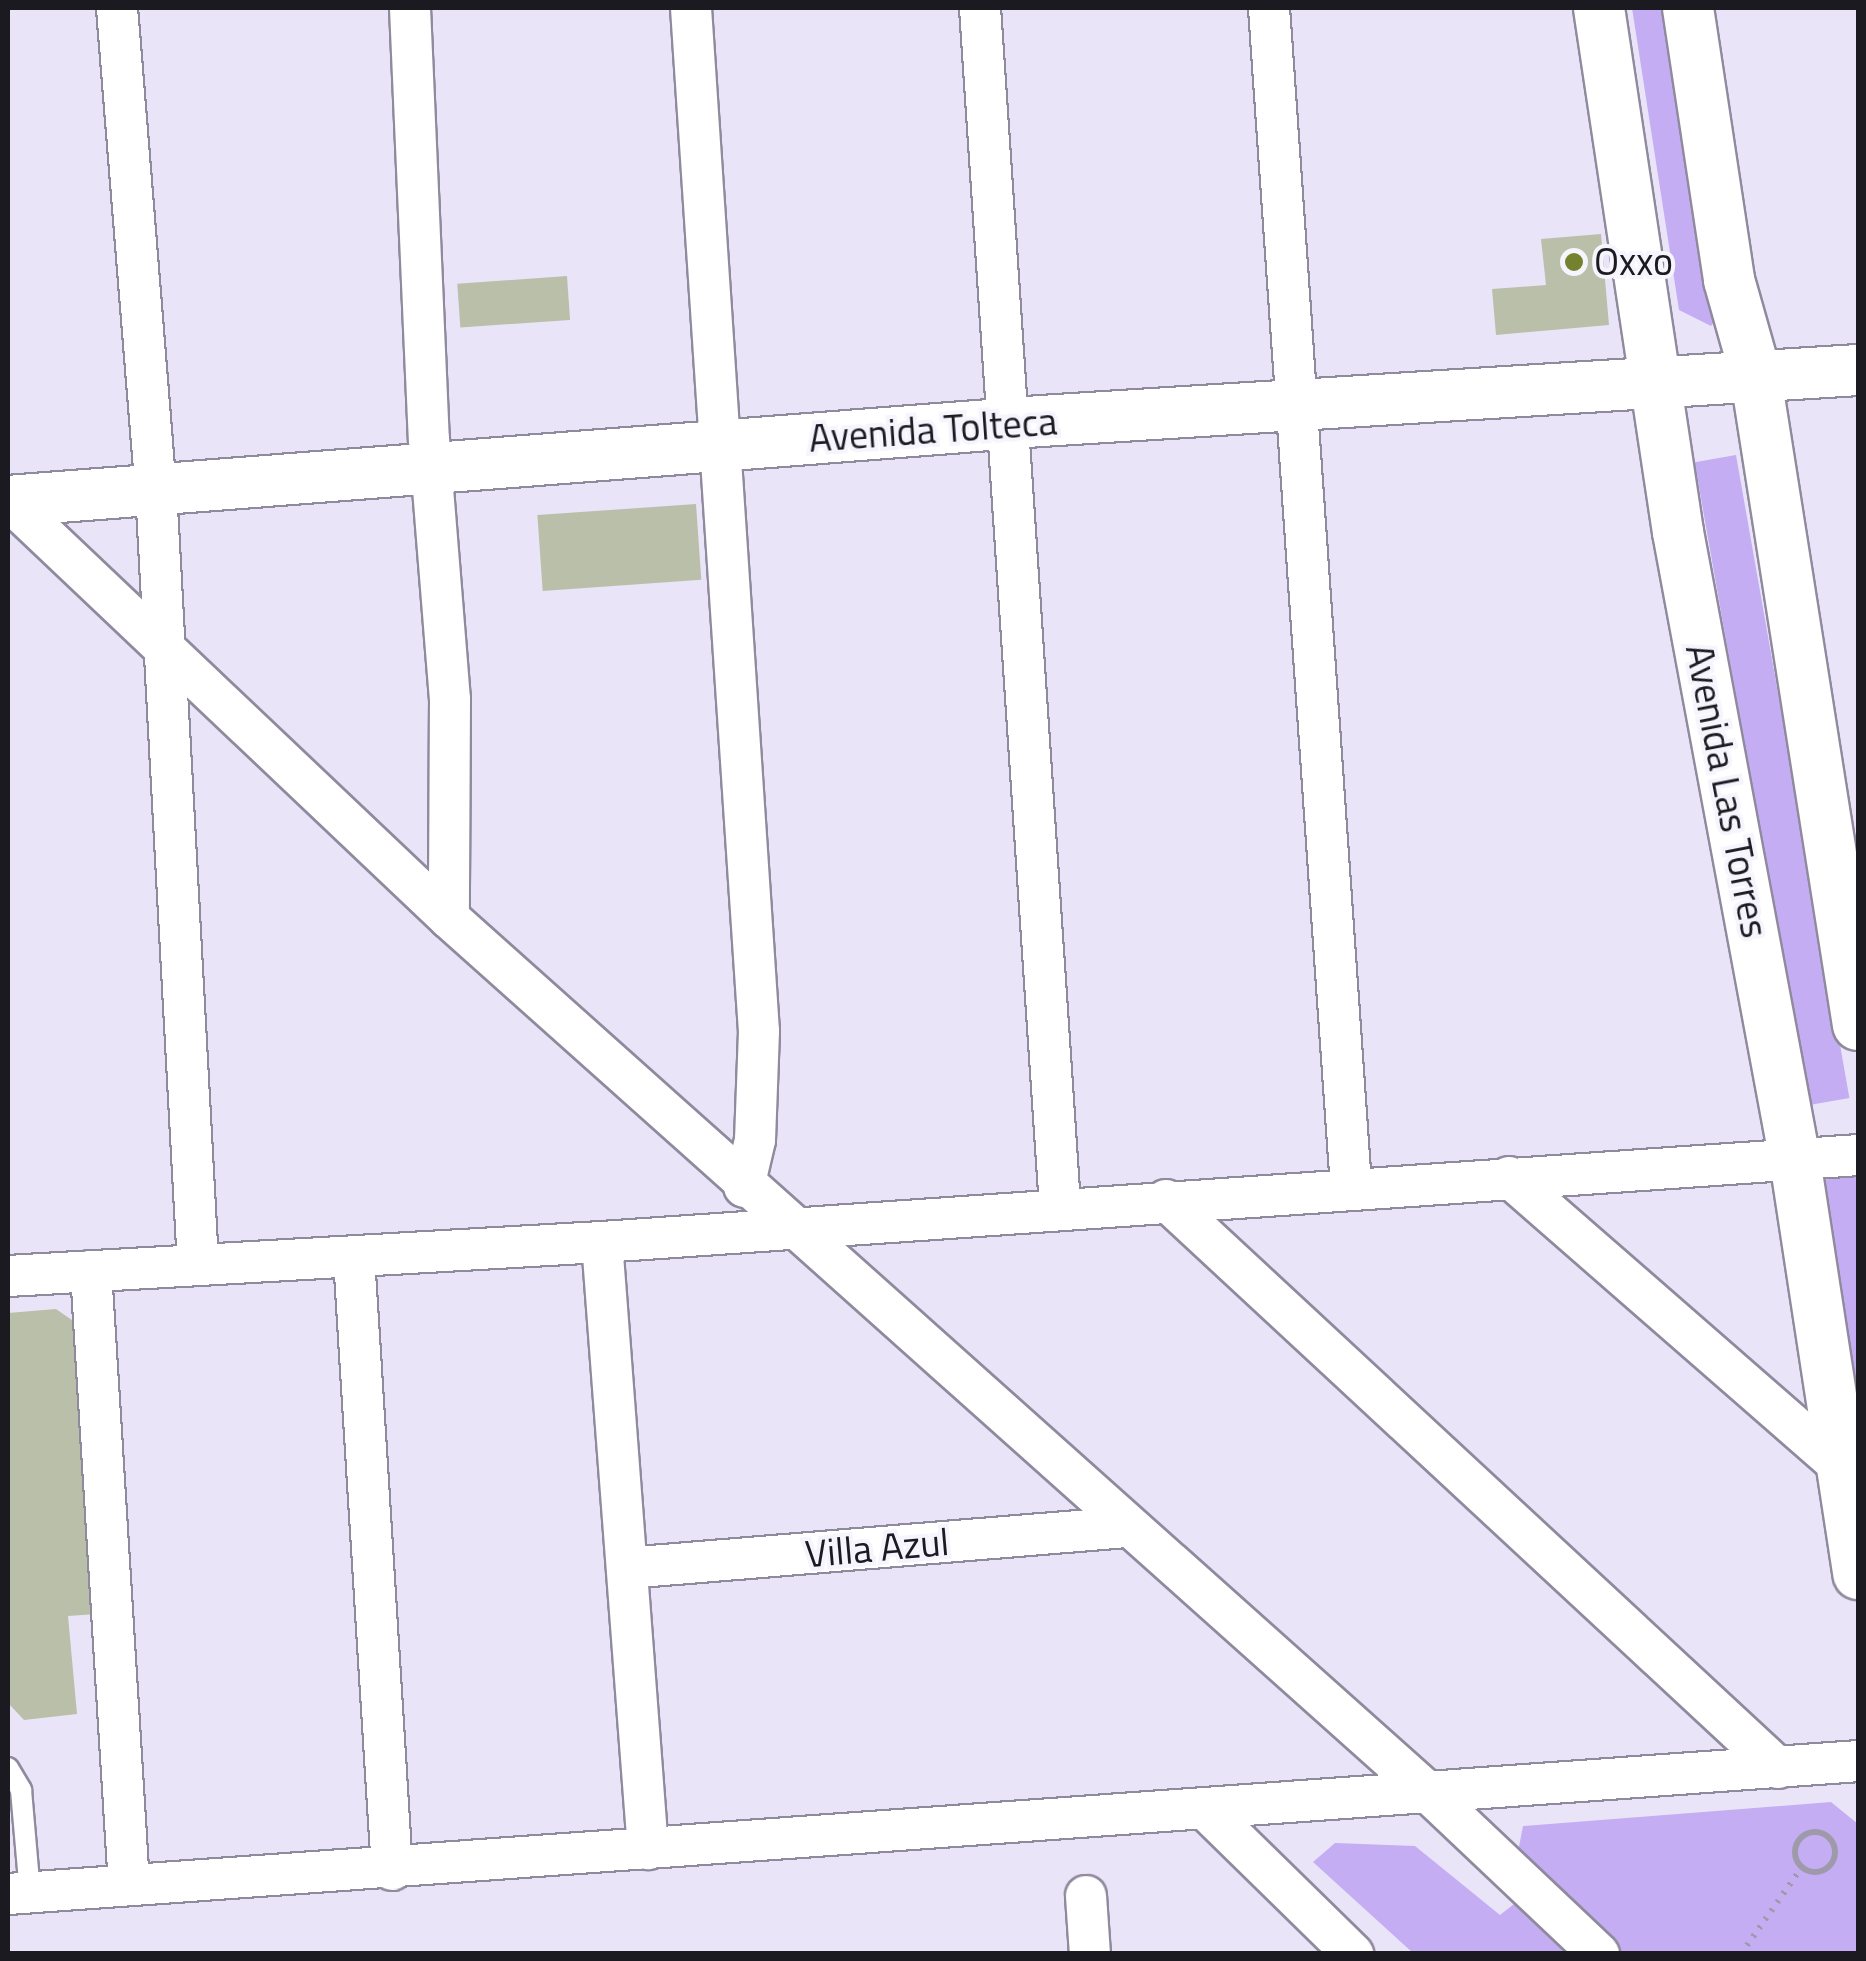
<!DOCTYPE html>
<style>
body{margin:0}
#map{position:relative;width:1866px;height:1961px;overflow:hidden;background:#eae4f9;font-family:"Titillium Web",sans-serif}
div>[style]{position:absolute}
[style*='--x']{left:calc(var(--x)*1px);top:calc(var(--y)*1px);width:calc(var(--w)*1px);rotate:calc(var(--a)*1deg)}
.green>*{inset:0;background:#c4adf3;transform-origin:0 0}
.building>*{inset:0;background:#babfaa;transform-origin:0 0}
.path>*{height:6px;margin-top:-3px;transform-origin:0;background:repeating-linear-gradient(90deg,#9e9aaa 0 2.5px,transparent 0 10.5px)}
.path>.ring{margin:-3px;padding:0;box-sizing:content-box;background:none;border:6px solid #9e9aaa;border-radius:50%}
.roads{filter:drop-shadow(2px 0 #908a9d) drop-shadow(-2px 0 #908a9d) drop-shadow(0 2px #908a9d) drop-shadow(0 -2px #908a9d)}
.service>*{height:20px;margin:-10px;padding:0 10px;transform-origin:10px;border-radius:10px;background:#fff}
.minor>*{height:40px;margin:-20px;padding:0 20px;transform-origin:20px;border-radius:20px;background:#fff}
.tertiary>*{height:50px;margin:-25px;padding:0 25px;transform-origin:25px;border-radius:25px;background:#fff}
.dots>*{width:28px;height:28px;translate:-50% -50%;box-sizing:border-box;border:5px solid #f6f4fc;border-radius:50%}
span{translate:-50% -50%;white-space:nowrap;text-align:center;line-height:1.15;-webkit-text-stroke:8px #f6f4fc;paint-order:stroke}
.poi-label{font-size:38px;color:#1c1a21}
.left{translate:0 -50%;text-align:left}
.street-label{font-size:38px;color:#1c1a21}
.frame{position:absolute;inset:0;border:10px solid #1c1a21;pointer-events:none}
</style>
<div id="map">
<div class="green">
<div style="clip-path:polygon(1632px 8px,1672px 8px,1729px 302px,1711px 326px,1679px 310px)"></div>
<div style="left:1736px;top:455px;width:653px;height:42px;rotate:80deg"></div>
<div style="clip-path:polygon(1858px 1174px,1858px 1444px,1817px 1181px)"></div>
<div style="clip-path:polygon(1831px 1802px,1858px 1824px,1858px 1953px,1621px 1953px,1517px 1857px,1523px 1826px)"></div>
<div style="clip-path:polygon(1335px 1843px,1415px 1846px,1500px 1915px,1514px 1904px,1566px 1953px,1413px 1953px,1313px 1862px)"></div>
</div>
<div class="building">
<div style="clip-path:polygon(1601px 234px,1609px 325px,1496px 335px,1492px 289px,1546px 285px,1541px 239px)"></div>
<div style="left:567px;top:276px;width:44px;height:110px;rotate:86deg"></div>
<div style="left:696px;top:504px;width:76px;height:159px;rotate:86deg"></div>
<div style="clip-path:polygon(56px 1309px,79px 1325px,97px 1614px,68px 1616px,77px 1714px,24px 1720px,8px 1703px,8px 1313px)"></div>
</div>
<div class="path">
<div class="ring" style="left:1795px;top:1832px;width:34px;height:34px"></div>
<div style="--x:1741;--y:1954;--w:106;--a:-55"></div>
</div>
<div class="roads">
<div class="service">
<div style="--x:8;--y:1768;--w:26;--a:59"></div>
<div style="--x:21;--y:1790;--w:103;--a:85"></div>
</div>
<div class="minor">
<div style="--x:117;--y:8;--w:483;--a:85.4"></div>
<div style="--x:156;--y:489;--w:776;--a:86.9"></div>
<div style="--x:410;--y:8;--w:431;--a:87.5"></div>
<div style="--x:429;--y:439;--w:261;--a:85.4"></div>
<div style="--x:450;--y:699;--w:219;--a:90.3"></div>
<div style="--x:691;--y:8;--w:1025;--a:86.2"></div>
<div style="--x:759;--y:1031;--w:109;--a:92.1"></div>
<div style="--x:755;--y:1140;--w:48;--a:103.2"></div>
<div style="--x:980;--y:8;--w:1202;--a:86.18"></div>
<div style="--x:1269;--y:8;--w:1182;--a:86.02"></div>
<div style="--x:8;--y:500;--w:608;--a:43.47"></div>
<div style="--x:449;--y:918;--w:1317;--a:41.77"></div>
<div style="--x:1431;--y:1795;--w:231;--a:43.4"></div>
<div style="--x:1509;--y:1177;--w:442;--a:41.1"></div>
<div style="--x:1166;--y:1200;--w:835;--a:42.86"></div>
<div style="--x:602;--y:1242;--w:609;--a:85.67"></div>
<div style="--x:354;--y:1257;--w:614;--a:86.45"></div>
<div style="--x:91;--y:1271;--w:615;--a:86.46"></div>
<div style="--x:8;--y:1276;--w:595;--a:-3.28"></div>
<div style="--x:602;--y:1242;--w:1259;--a:-3.96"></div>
<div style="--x:627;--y:1568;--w:502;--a:-4.69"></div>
<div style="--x:1206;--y:1810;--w:206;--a:44.4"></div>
<div style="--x:8;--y:1894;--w:1855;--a:-4.11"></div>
<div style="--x:1086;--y:1896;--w:58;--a:86.1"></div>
</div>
<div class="tertiary">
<div style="--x:1599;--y:8;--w:530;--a:81.43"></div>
<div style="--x:1678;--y:532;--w:639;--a:79.45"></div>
<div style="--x:1795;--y:1160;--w:419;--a:81.3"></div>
<div style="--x:1688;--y:8;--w:275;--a:81.4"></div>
<div style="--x:1729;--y:280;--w:96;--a:74.2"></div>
<div style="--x:1755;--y:372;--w:661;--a:81.04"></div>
<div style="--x:8;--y:501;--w:1036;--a:-4.43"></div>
<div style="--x:1041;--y:421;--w:819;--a:-3.57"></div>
</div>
</div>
<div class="dots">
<div style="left:1574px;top:262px;background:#74812e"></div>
</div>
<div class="poi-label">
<span class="left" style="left:1594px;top:262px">Oxxo</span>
</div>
<div class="street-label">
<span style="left:933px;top:430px;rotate:-4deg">Avenida Tolteca</span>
<span style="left:1727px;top:791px;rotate:79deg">Avenida Las Torres</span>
<span style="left:877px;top:1548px;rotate:-5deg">Villa Azul</span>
</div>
<div class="frame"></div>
</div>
